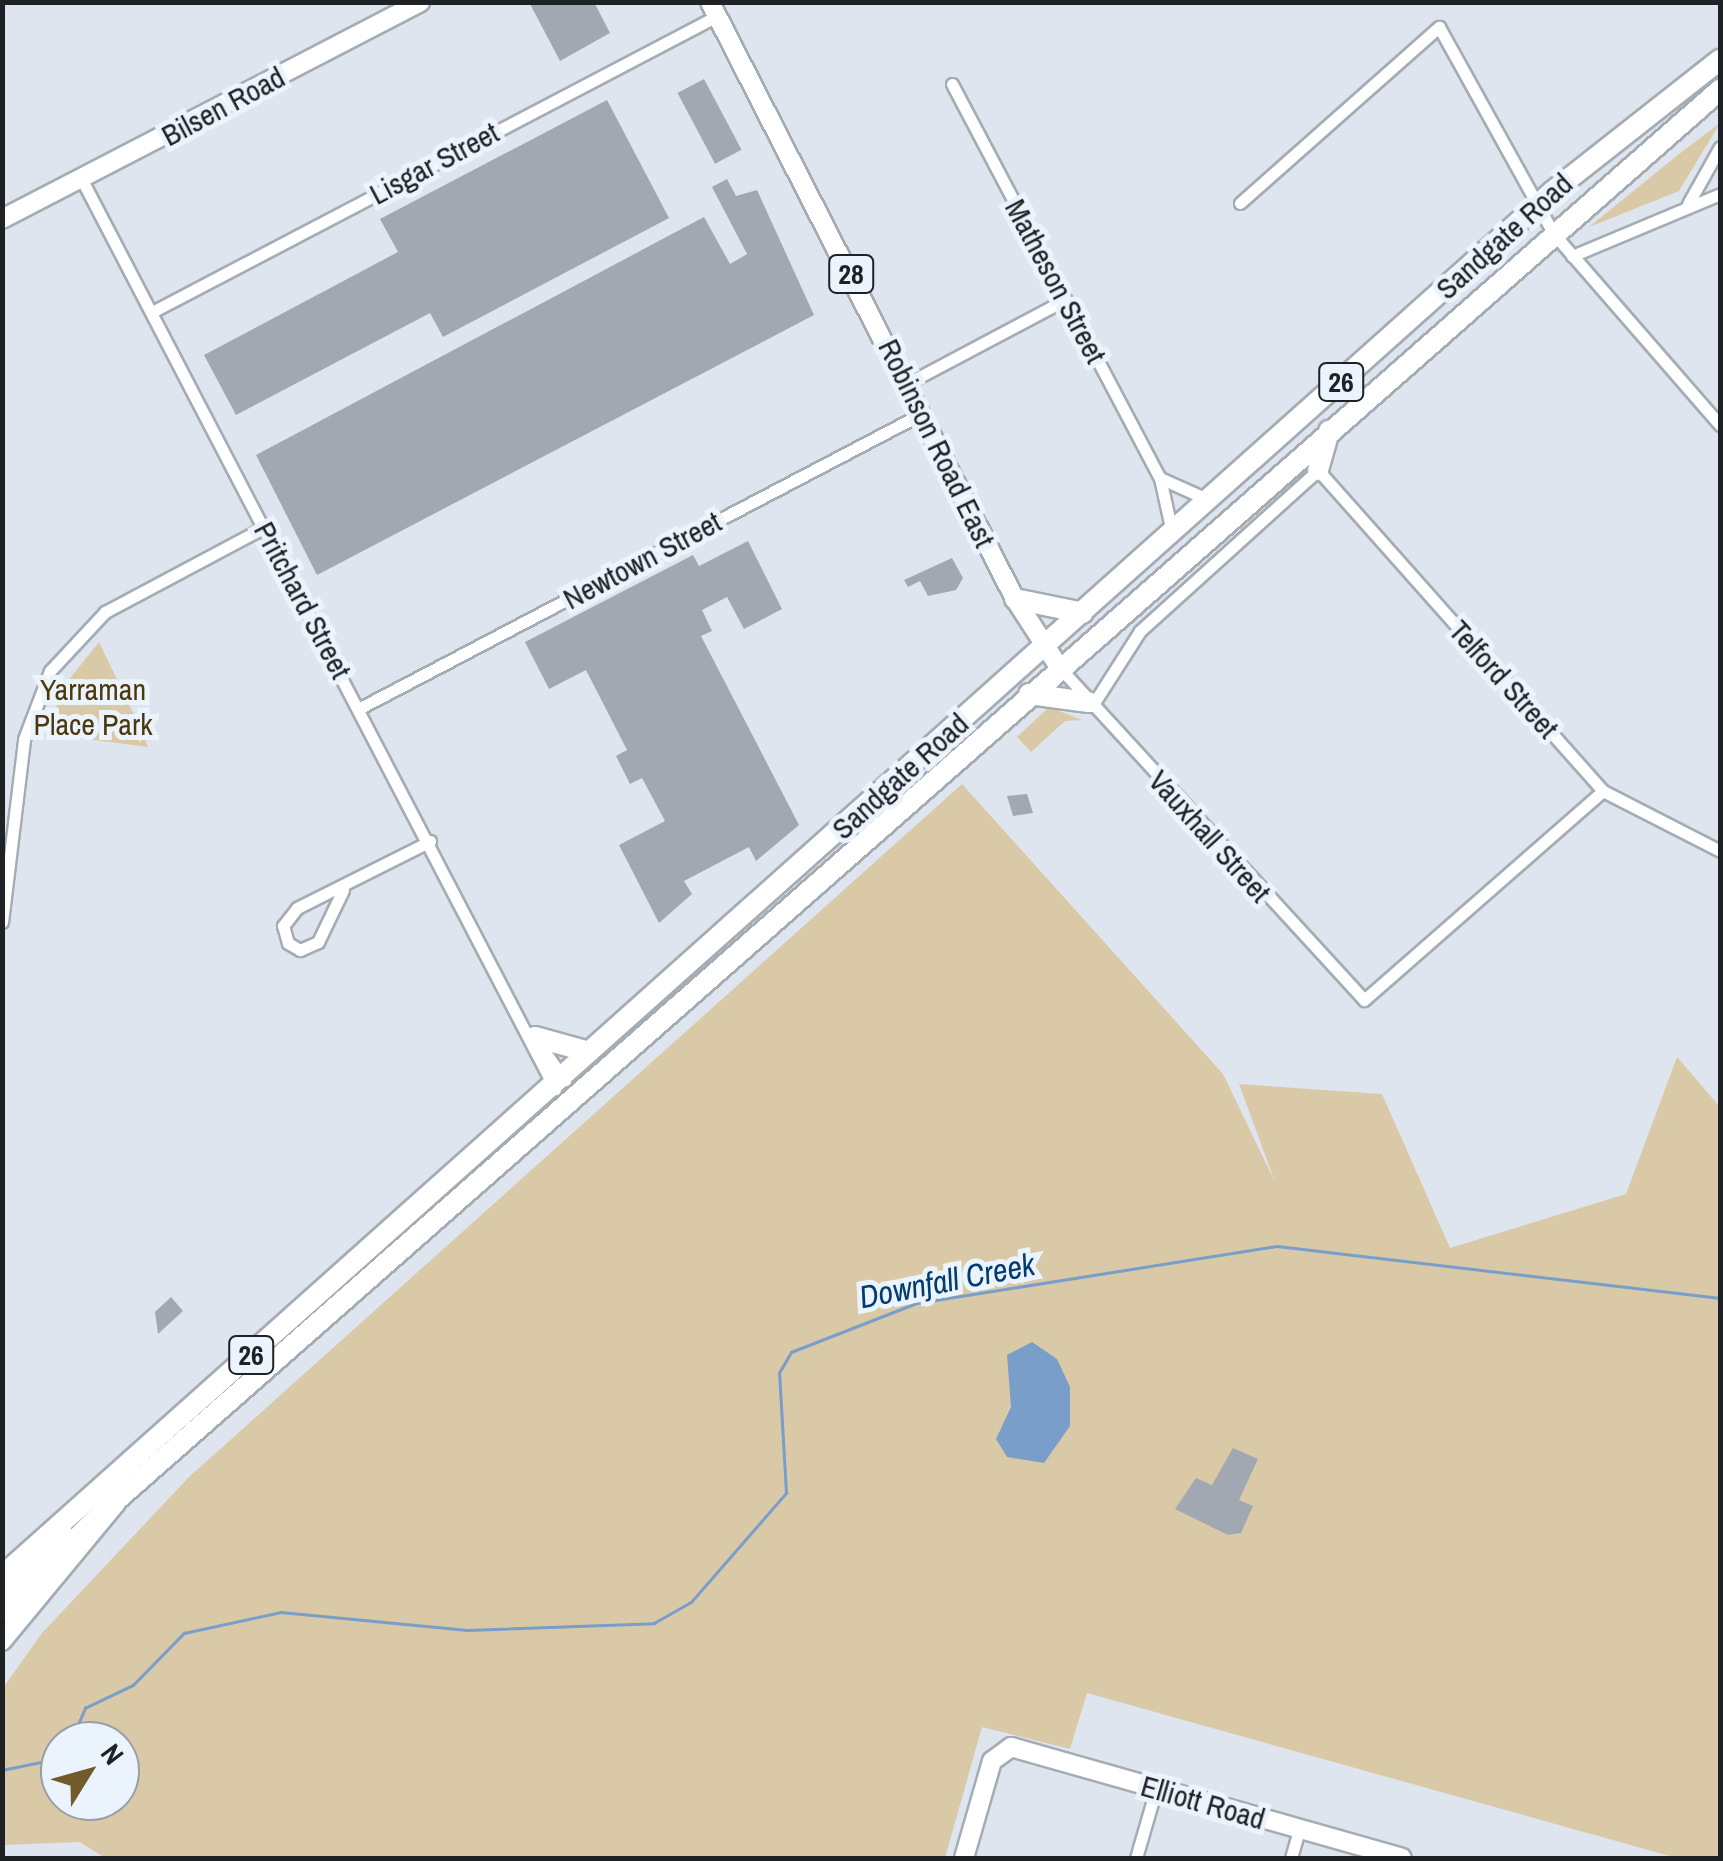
<!DOCTYPE html>
<style>
body{margin:0}
#map{position:relative;width:1723px;height:1861px;overflow:hidden;background:#dee5ef;font-family:"Archivo Narrow",sans-serif}
div>[style]{position:absolute}
[style*='--x']{left:calc(var(--x)*1px);top:calc(var(--y)*1px);width:calc(var(--w)*1px);rotate:calc(var(--a)*1deg)}
.green>*{inset:0;background:#dac9a6}
.water>*{inset:0;background:#799eca}
.stream>*{height:2.5px;margin:-1.25px;padding:0 1.25px;transform-origin:1.25px;border-radius:1.25px;background:#799eca}
.building>*{inset:0;background:#a1a8b1;transform-origin:0 0}
.roads{filter:drop-shadow(2px 0 #a4acb4) drop-shadow(-2px 0 #a4acb4) drop-shadow(0 2px #a4acb4) drop-shadow(0 -2px #a4acb4)}
.street>*{height:11px;margin:-5.5px;padding:0 5.5px;transform-origin:5.5px;border-radius:5.5px;background:#fff}
.secondary>*{height:18px;margin:-9px;padding:0 9px;transform-origin:9px;border-radius:9px;background:#fff}
.primary>*{height:18px;margin:-9px;padding:0 9px;transform-origin:9px;border-radius:9px;background:#fff}
.highway>*{height:20px;margin:-10px;padding:0 10px;transform-origin:10px;border-radius:10px;background:#fff}
span{translate:-50% -50%;white-space:nowrap;text-align:center;line-height:1.15;-webkit-text-stroke:10px #ebf3fc;paint-order:stroke}
.shield-label span{padding:2px 8px;background:#ebf3fc;border:2px solid;border-radius:8px;-webkit-text-stroke-width:0}
.shield-label{font-size:28px;color:#1f2225;font-weight:700}
.street-label{font-size:30px;color:#1f2225}
.park-label{font-size:30px;color:#4c380d}
.water-label{font-size:32px;color:#033c71;font-style:italic}
.frame{position:absolute;inset:0;border:5px solid #1f2225;pointer-events:none}
.north{position:absolute;left:40px;top:1721px;width:100px;height:100px;box-sizing:border-box;background:#ebf3fc;border:2px solid #999fa6;border-radius:50%;rotate:53deg;font-size:28px;font-weight:700;line-height:40px;text-align:center;color:#1f2225}
.north::after{content:'';display:block;margin:auto;width:35px;height:45px;background:#725b2b;clip-path:polygon(50% 0,100% 100%,50% 72%,0 100%)}
</style>
<div id="map">
<div class="green">
<div style="clip-path:polygon(1720px 123px,1679px 191px,1589px 227px,1679px 154px)"></div>
<div style="clip-path:polygon(99px 642px,138px 723px,148px 747px,48px 734px,63px 687px)"></div>
<div style="clip-path:polygon(1049px 707px,1082px 720px,1065px 721px,1031px 752px,1017px 737px)"></div>
<div style="clip-path:polygon(evenodd,962px 784px,1223px 1074px,1275px 1182px,1239px 1084px,1382px 1094px,1450px 1248px,1626px 1194px,1677px 1057px,1720px 1107px,1720px 1858px,1677px 1858px,1087px 1693px,1070px 1749px,982px 1727px,945px 1858px,105px 1858px,80px 1842px,3px 1845px,3px 1688px,42px 1633px,189px 1477px,962px 784px,60px 1741px,120px 1741px,120px 1801px,60px 1801px,60px 1741px)"></div>
</div>
<div class="water">
<div style="clip-path:polygon(1032px 1342px,1057px 1359px,1070px 1387px,1070px 1426px,1044px 1463px,1007px 1457px,996px 1439px,1011px 1407px,1007px 1355px)"></div>
</div>
<div class="stream">
<div style="--x:71;--y:1741;--w:36;--a:-67"></div>
<div style="--x:85;--y:1708;--w:53;--a:-25.6"></div>
<div style="--x:133;--y:1685;--w:73;--a:-45.6"></div>
<div style="--x:184;--y:1633;--w:99;--a:-12.2"></div>
<div style="--x:281;--y:1612;--w:187;--a:5.5"></div>
<div style="--x:467;--y:1630;--w:187;--a:-2.1"></div>
<div style="--x:654;--y:1623;--w:43;--a:-29.6"></div>
<div style="--x:691;--y:1602;--w:145;--a:-48.9"></div>
<div style="--x:786;--y:1493;--w:120;--a:-93.3"></div>
<div style="--x:779;--y:1373;--w:24;--a:-60"></div>
<div style="--x:791;--y:1352;--w:135;--a:-21.3"></div>
<div style="--x:917;--y:1303;--w:364;--a:-9"></div>
<div style="--x:1277;--y:1246;--w:446;--a:6.7"></div>
<div style="--x:2;--y:1770;--w:59;--a:-11.7"></div>
</div>
<div class="building">
<div style="clip-path:polygon(529px 2px,594px 2px,610px 33px,560px 61px)"></div>
<div style="left:704px;top:79px;width:80px;height:30px;rotate:62deg"></div>
<div style="clip-path:polygon(607px 100px,669px 218px,443px 337px,430px 313px,236px 415px,204px 355px,398px 252px,380px 219px)"></div>
<div style="clip-path:polygon(727px 179px,736px 196px,757px 190px,814px 315px,317px 575px,256px 455px,704px 217px,730px 264px,747px 254px,712px 187px)"></div>
<div style="clip-path:polygon(748px 541px,782px 609px,744px 629px,727px 597px,702px 610px,712px 631px,701px 636px,799px 825px,756px 861px,749px 847px,684px 881px,692px 894px,659px 923px,619px 845px,665px 821px,642px 778px,630px 784px,616px 756px,627px 750px,586px 670px,549px 689px,525px 642px,693px 555px,699px 566px)"></div>
<div style="clip-path:polygon(952px 558px,963px 578px,956px 590px,928px 596px,920px 581px,908px 587px,904px 580px)"></div>
<div style="clip-path:polygon(1027px 794px,1033px 813px,1013px 816px,1007px 796px)"></div>
<div style="clip-path:polygon(171px 1297px,183px 1311px,158px 1334px,155px 1312px)"></div>
<div style="clip-path:polygon(1233px 1448px,1258px 1459px,1239px 1500px,1253px 1506px,1241px 1533px,1228px 1535px,1175px 1509px,1196px 1478px,1212px 1485px)"></div>
</div>
<div class="roads">
<div class="street">
<div style="--x:952;--y:84;--w:446;--a:62.2"></div>
<div style="--x:1160;--y:478;--w:55;--a:77.5"></div>
<div style="--x:82;--y:180;--w:1025;--a:62.51"></div>
<div style="--x:1240;--y:203;--w:266;--a:-41.5"></div>
<div style="--x:1439;--y:27;--w:235;--a:61"></div>
<div style="--x:1553;--y:233;--w:254;--a:49"></div>
<div style="--x:1688;--y:204;--w:65;--a:-60.7"></div>
<div style="--x:1572;--y:256;--w:160;--a:-22.7"></div>
<div style="--x:152;--y:312;--w:638;--a:-27.65"></div>
<div style="--x:908;--y:383;--w:178;--a:-27.9"></div>
<div style="--x:1160;--y:478;--w:54;--a:24.2"></div>
<div style="--x:1060;--y:668;--w:450;--a:47.5"></div>
<div style="--x:1364;--y:1000;--w:317;--a:-41.2"></div>
<div style="--x:1092;--y:706;--w:89;--a:-57.4"></div>
<div style="--x:1140;--y:631;--w:240;--a:-42.1"></div>
<div style="--x:1318;--y:470;--w:429;--a:48.4"></div>
<div style="--x:1603;--y:791;--w:131;--a:27.1"></div>
<div style="--x:360;--y:708;--w:636;--a:-27.65"></div>
<div style="--x:343;--y:890;--w:58;--a:115.7"></div>
<div style="--x:318;--y:942;--w:20;--a:156"></div>
<div style="--x:300;--y:950;--w:14;--a:-150"></div>
<div style="--x:288;--y:943;--w:18;--a:-106"></div>
<div style="--x:283;--y:926;--w:23;--a:-52"></div>
<div style="--x:297;--y:908;--w:149;--a:-26.7"></div>
<div style="--x:2;--y:922;--w:184;--a:-83.1"></div>
<div style="--x:24;--y:739;--w:73;--a:-69.1"></div>
<div style="--x:50;--y:671;--w:81;--a:-47"></div>
<div style="--x:105;--y:612;--w:181;--a:-28"></div>
<div style="--x:535;--y:1038;--w:52;--a:54.5"></div>
<div style="--x:1136;--y:1858;--w:72;--a:-73.8"></div>
<div style="--x:1291;--y:1858;--w:29;--a:-74"></div>
</div>
<div class="secondary">
<div style="--x:2;--y:219;--w:471;--a:-27.4"></div>
<div style="--x:2;--y:1592;--w:85;--a:-44"></div>
<div style="--x:2;--y:1641;--w:179;--a:-50.4"></div>
<div style="--x:964;--y:1858;--w:101;--a:-73.9"></div>
<div style="--x:992;--y:1761;--w:24;--a:-36"></div>
<div style="--x:1011;--y:1747;--w:406;--a:15.8"></div>
</div>
<div class="primary">
<div style="--x:710;--y:2;--w:670;--a:62.94"></div>
<div style="--x:1015;--y:599;--w:81;--a:57.1"></div>
</div>
<div class="highway">
<div style="--x:1318;--y:470;--w:41;--a:-74.2"></div>
<div style="--x:1015;--y:599;--w:69;--a:11.6"></div>
<div style="--x:1029;--y:694;--w:60;--a:7.7"></div>
<div style="--x:535;--y:1037;--w:56;--a:15.5"></div>
<div style="--x:2;--y:1576;--w:2078;--a:-41.76"></div>
<div style="--x:1552;--y:192;--w:214;--a:-38.2"></div>
<div style="--x:2;--y:1613;--w:144;--a:-45"></div>
<div style="--x:104;--y:1511;--w:2152;--a:-41.33"></div>
</div>
</div>
<div class="shield-label">
<span style="left:851px;top:274px">28</span>
<span style="left:1341px;top:382px">26</span>
<span style="left:251px;top:1355px">26</span>
</div>
<div class="street-label">
<span style="left:223px;top:106px;rotate:-28deg">Bilsen Road</span>
<span style="left:434px;top:163px;rotate:-28deg">Lisgar Street</span>
<span style="left:1504px;top:236px;rotate:-42deg">Sandgate Road</span>
<span style="left:1056px;top:281px;rotate:62deg">Matheson Street</span>
<span style="left:937px;top:443px;rotate:64deg">Robinson Road East</span>
<span style="left:642px;top:560px;rotate:-28deg">Newtown Street</span>
<span style="left:303px;top:600px;rotate:62deg">Pritchard Street</span>
<span style="left:1504px;top:679px;rotate:48deg">Telford Street</span>
<span style="left:900px;top:776px;rotate:-42deg">Sandgate Road</span>
<span style="left:1210px;top:836px;rotate:48deg">Vauxhall Street</span>
<span style="left:1203px;top:1802px;rotate:16deg">Elliott Road</span>
</div>
<div class="park-label">
<span style="left:93px;top:706px">Yarraman<br>Place Park</span>
</div>
<div class="water-label">
<span style="left:947px;top:1281px;rotate:-11deg">Downfall Creek</span>
</div>
<div class="frame"></div>
<div class="north">N</div>
</div>
